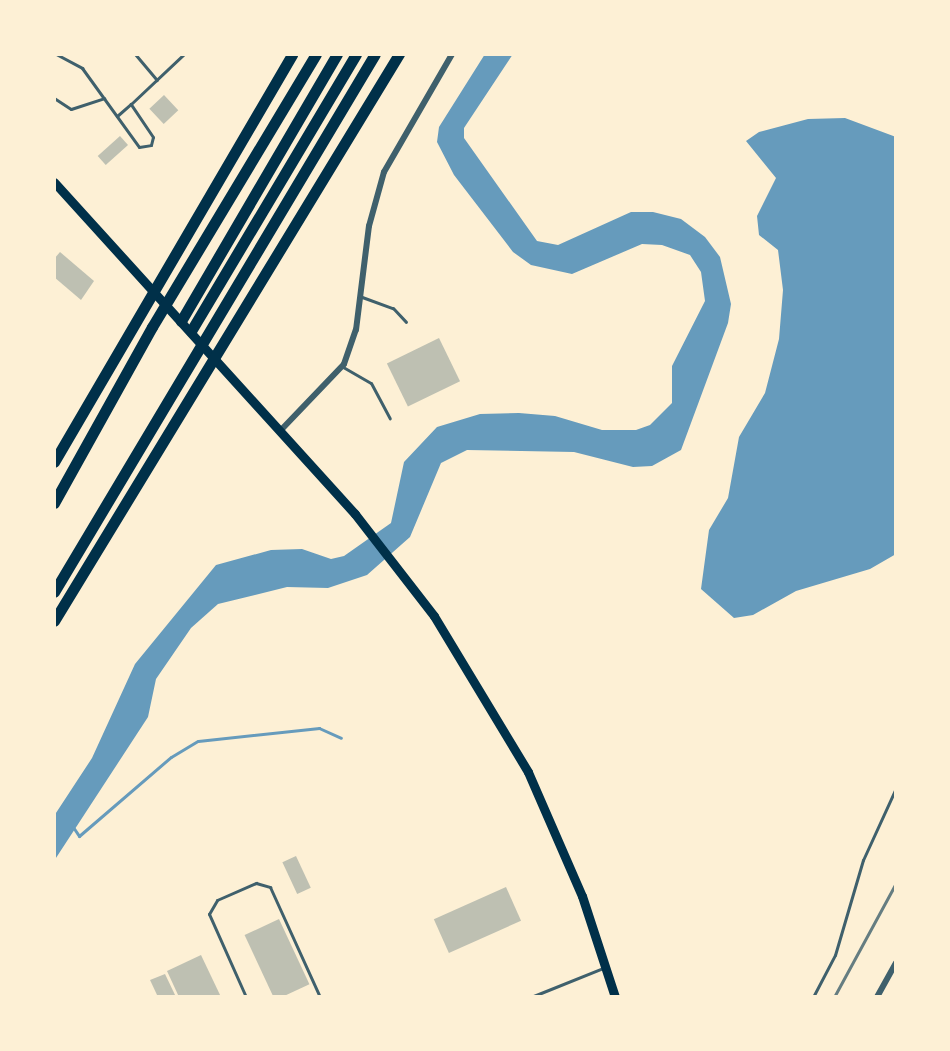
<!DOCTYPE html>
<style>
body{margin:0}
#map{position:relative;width:950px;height:1051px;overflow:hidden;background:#fdf0d5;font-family:"Fira Sans Condensed",sans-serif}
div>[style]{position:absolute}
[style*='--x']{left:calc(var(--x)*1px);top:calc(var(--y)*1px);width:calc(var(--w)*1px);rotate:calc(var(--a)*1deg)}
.water>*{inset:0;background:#669bbc}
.stream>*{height:3px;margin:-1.5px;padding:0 1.5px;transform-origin:1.5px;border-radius:1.5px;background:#669bbc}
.building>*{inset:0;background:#bec0b2;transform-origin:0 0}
.service>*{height:3px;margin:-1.5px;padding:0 1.5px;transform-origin:1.5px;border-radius:1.5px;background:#3f606c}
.minor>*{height:6px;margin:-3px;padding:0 3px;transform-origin:3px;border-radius:3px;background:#3f606c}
.secondary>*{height:9px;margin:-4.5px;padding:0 4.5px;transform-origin:4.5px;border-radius:4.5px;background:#003049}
.motorway>*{height:11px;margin:-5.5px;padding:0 5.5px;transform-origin:5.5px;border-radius:5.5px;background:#003049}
.rail>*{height:3px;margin:-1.5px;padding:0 1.5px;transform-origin:1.5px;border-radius:1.5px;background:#657d81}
span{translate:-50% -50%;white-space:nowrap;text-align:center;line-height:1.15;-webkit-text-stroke:6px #fdf0d5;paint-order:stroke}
.frame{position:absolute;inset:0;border:56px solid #fdf0d5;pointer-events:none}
</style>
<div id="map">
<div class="water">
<div style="clip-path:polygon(485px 54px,513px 54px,464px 128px,464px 138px,537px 241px,558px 245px,631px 212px,653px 212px,681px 219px,705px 237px,720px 257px,731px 304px,728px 323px,681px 450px,652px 466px,633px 467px,574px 452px,467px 450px,441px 463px,410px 537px,367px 575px,328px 588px,287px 587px,218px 604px,191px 628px,156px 679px,148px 717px,54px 861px,54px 816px,92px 758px,135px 664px,216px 565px,271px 550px,302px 549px,331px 559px,344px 556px,391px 523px,404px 462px,437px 427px,480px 414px,519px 413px,555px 416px,602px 430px,636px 430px,650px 425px,672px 403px,672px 366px,705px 301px,701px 272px,690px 255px,662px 245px,642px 244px,572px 274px,531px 265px,513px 252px,454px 175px,437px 142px,439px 127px)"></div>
<div style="clip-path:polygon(845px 118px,896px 137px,896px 554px,870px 569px,796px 591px,753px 615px,734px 618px,701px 589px,709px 530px,728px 498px,739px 437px,765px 393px,779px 339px,783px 290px,778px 250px,759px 235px,757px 216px,776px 178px,746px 141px,759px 132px,808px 119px)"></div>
</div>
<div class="stream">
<div style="--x:73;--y:827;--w:11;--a:56"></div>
<div style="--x:79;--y:836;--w:121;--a:-40.7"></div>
<div style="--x:171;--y:757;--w:31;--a:-31"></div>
<div style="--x:198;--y:741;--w:122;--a:-6.1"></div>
<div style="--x:319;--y:728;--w:24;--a:24"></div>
</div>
<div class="building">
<div style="left:164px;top:95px;width:21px;height:20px;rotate:47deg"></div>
<div style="left:120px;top:136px;width:12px;height:30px;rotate:48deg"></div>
<div style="clip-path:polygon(60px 252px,94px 281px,81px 300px,54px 277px,54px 259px)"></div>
<div style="left:439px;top:338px;width:48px;height:58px;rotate:64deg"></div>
<div style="left:296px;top:856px;width:35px;height:15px;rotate:65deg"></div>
<div style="left:506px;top:887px;width:37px;height:79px;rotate:66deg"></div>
<div style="left:279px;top:919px;width:72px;height:38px;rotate:65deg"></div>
<div style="clip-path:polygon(201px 955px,221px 997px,179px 997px,167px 971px)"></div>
<div style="clip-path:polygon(165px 974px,176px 997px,158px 997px,150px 980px)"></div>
</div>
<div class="service">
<div style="--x:56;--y:54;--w:30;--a:28"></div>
<div style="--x:82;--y:68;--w:97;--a:54.2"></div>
<div style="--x:139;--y:147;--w:12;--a:-9"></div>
<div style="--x:151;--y:145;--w:8;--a:-76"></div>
<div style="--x:153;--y:137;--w:40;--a:-124"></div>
<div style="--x:131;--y:104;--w:73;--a:-43.3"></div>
<div style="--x:135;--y:54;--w:34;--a:50"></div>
<div style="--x:54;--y:98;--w:20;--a:33"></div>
<div style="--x:71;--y:109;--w:35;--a:-18"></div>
<div style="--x:117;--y:116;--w:18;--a:-41"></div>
<div style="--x:362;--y:297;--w:33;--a:20"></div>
<div style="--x:393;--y:308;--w:19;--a:47"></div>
<div style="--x:343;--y:367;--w:32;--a:30"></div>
<div style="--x:371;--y:383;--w:40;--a:62"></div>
<div style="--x:246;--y:997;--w:91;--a:-114"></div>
<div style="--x:209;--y:914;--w:16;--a:-60"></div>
<div style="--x:217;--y:900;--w:43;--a:-23.6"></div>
<div style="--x:256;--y:883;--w:15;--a:16"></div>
<div style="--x:270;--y:887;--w:121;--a:65.6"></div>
<div style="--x:531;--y:997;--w:78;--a:-21.9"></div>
<div style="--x:813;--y:997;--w:47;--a:-62.4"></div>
<div style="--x:835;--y:955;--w:99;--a:-73.6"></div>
<div style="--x:863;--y:860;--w:79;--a:-65.4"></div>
</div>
<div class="minor">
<div style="--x:281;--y:430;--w:91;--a:-46.3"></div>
<div style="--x:344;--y:364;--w:36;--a:-71"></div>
<div style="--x:356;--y:330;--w:105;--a:-82.9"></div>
<div style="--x:369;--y:226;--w:56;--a:-74.5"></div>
<div style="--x:384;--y:172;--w:136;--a:-60"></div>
<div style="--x:877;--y:997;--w:39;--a:-61"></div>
</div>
<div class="secondary">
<div style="--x:54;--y:182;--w:448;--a:47.8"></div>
<div style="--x:355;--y:514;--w:129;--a:52.2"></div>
<div style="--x:434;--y:616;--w:182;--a:58.9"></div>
<div style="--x:528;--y:772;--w:135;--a:66.5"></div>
<div style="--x:582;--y:896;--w:106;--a:71.9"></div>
</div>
<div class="motorway">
<div style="--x:181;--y:321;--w:309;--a:-59.7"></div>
<div style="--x:191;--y:331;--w:322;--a:-59.2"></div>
<div style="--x:54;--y:462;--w:472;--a:-59.7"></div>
<div style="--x:54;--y:503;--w:201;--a:-60.9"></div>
<div style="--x:152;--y:327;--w:318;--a:-59"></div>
<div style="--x:54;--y:592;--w:626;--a:-59.18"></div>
<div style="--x:54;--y:621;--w:664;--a:-58.68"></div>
</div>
<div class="rail">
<div style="--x:834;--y:997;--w:130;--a:-61.5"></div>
</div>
<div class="frame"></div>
</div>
